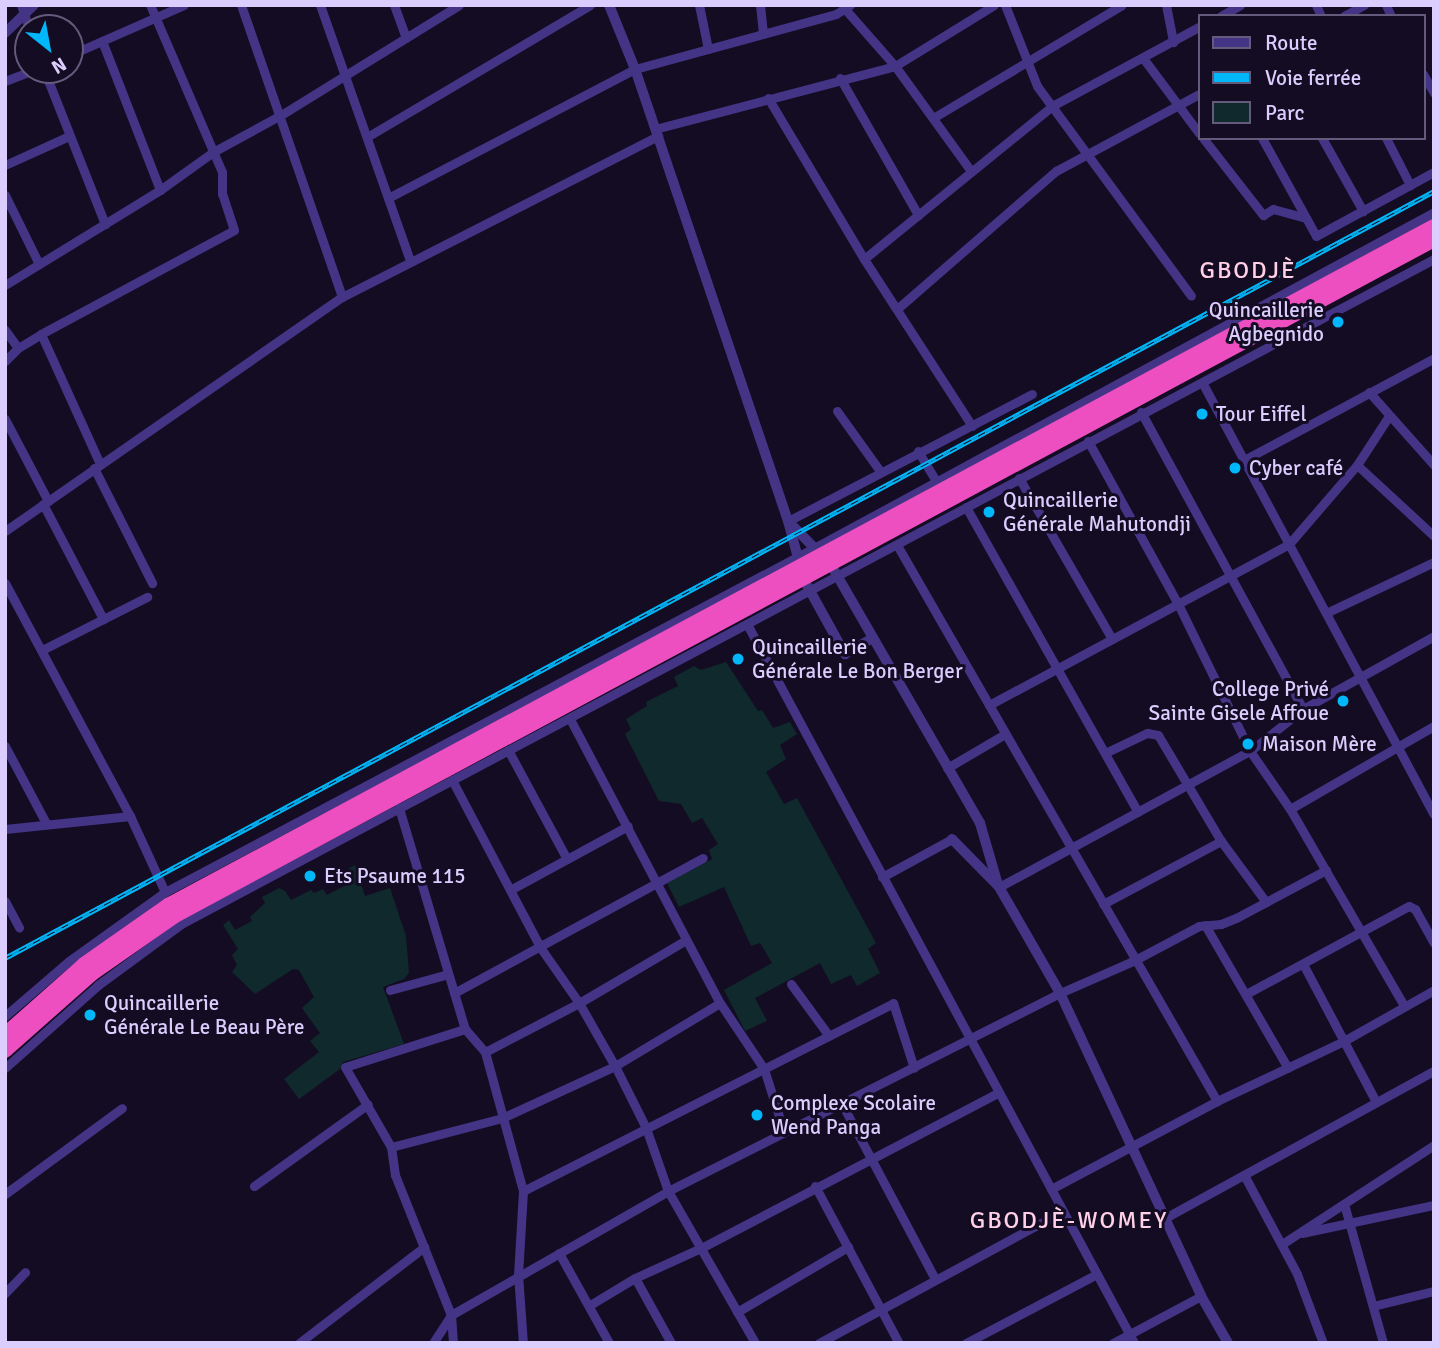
<!DOCTYPE html>
<meta charset="utf-8">
<style>
body{margin:0}
#map{position:relative;width:1439px;height:1348px;overflow:hidden;background:#140c23;font-family:Signika,sans-serif}
div>[style]{position:absolute}
[style*='--x']{left:calc(var(--x)*1px);top:calc(var(--y)*1px);width:calc(var(--w)*1px);rotate:calc(var(--a)*1deg)}
.green>*{inset:0;background:#0f292d}
.minor>*{height:9px;margin:-4.5px;padding:0 4.5px;transform-origin:4.5px;border-radius:4.5px;background:#443485}
.tertiary>*{height:10px;margin:-5px;padding:0 5px;transform-origin:5px;border-radius:5px;background:#443485}
.trunk>*{height:14px;margin:-7px;padding:0 7px;transform-origin:7px;border-radius:7px;background:#ed4fc0}
.rail>*{height:5px;margin-top:-2.5px;transform-origin:0;background:repeating-linear-gradient(90deg,#140c23 0 8px,#00b7f9 0 16px);box-sizing:border-box;border-block:2px solid #00b7f9}
.dots>*{width:19px;height:19px;translate:-50% -50%;box-sizing:border-box;border:4px solid #140c23;border-radius:50%}
span{translate:-50% -50%;white-space:nowrap;text-align:center;line-height:1.15;-webkit-text-stroke:6px #140c23;paint-order:stroke}
.poi-label{font-size:21px;color:#dbceff}
.right{translate:-100% -50%;text-align:right}
.left{translate:0 -50%;text-align:left}
.quarter-label{font-size:24px;color:#ffd0e6;letter-spacing:2px}
.frame{position:absolute;inset:0;border:7px solid #dbceff;pointer-events:none}
.legend{position:absolute;left:1198px;top:14px;width:228px;height:126px;box-sizing:border-box;background:#140c23;border:2px solid #645a7b;margin:0;padding:9px 12px;list-style:none;font-size:21px;color:#dbceff}
.legend li{display:flex;align-items:center;gap:14px;height:35px}
.legend b{width:35px;border:2px solid #645a7b}
.north{position:absolute;left:14px;top:14px;width:70px;height:70px;box-sizing:border-box;background:#140c23;border:2px solid #645a7b;border-radius:50%;rotate:149deg;font-size:19px;font-weight:700;line-height:28px;text-align:center;color:#dbceff}
.north::after{content:'';display:block;margin:auto;width:24px;height:32px;background:#00b7f9;clip-path:polygon(50% 0,100% 100%,50% 72%,0 100%)}
</style>
<div id="map">
<div class="green">
<div style="clip-path:polygon(726px 662px,758px 711px,762px 710px,773px 728px,790px 722px,797px 734px,780px 745px,786px 759px,766px 772px,784px 804px,797px 798px,876px 943px,868px 949px,880px 973px,857px 986px,851px 975px,831px 984px,820px 963px,755px 998px,767px 1021px,745px 1031px,724px 990px,772px 963px,760px 943px,751px 946px,724px 887px,679px 907px,667px 883px,712px 859px,709px 850px,718px 844px,702px 818px,692px 823px,681px 804px,659px 801px,625px 734px,631px 729px,626px 719px,647px 706px,646px 702px,678px 686px,674px 677px,694px 666px,701px 670px)"></div>
<div style="clip-path:polygon(355px 865px,365px 896px,390px 888px,406px 936px,409px 973px,404px 979px,383px 987px,404px 1044px,343px 1062px,340px 1069px,299px 1099px,284px 1079px,319px 1052px,310px 1041px,320px 1033px,302px 1008px,314px 997px,299px 970px,293px 969px,255px 994px,232px 972px,237px 965px,232px 955px,238px 949px,223px 925px,229px 920px,235px 930px,252px 921px,250px 917px,265px 903px,262px 897px,279px 888px,285px 891px,291px 900px,311px 890px,314px 893px,323px 889px,327px 895px,348px 884px,344px 871px)"></div>
</div>
<div class="minor">
<div style="--x:21;--y:5;--w:24;--a:71"></div>
<div style="--x:241;--y:5;--w:309;--a:70.9"></div>
<div style="--x:320;--y:5;--w:271;--a:70.6"></div>
<div style="--x:394;--y:5;--w:35;--a:70"></div>
<div style="--x:699;--y:5;--w:45;--a:78.4"></div>
<div style="--x:760;--y:5;--w:29;--a:84"></div>
<div style="--x:1005;--y:5;--w:87;--a:68.4"></div>
<div style="--x:1037;--y:86;--w:260;--a:53.7"></div>
<div style="--x:1166;--y:5;--w:38;--a:79"></div>
<div style="--x:1316;--y:5;--w:12;--a:66"></div>
<div style="--x:1386;--y:5;--w:12;--a:66"></div>
<div style="--x:845;--y:9;--w:76;--a:48.7"></div>
<div style="--x:895;--y:66;--w:130;--a:54.1"></div>
<div style="--x:1221;--y:16;--w:22;--a:-30"></div>
<div style="--x:1344;--y:16;--w:23;--a:-29"></div>
<div style="--x:102;--y:41;--w:160;--a:68.7"></div>
<div style="--x:70;--y:55;--w:124;--a:-23.7"></div>
<div style="--x:1143;--y:58;--w:94;--a:53.3"></div>
<div style="--x:44;--y:70;--w:166;--a:68.4"></div>
<div style="--x:1423;--y:74;--w:22;--a:60"></div>
<div style="--x:840;--y:78;--w:158;--a:60.3"></div>
<div style="--x:5;--y:81;--w:31;--a:-21"></div>
<div style="--x:768;--y:98;--w:187;--a:59.2"></div>
<div style="--x:864;--y:259;--w:199;--a:57.1"></div>
<div style="--x:933;--y:118;--w:220;--a:-30.9"></div>
<div style="--x:655;--y:129;--w:248;--a:-14.7"></div>
<div style="--x:895;--y:66;--w:116;--a:-31.6"></div>
<div style="--x:367;--y:137;--w:259;--a:-30.6"></div>
<div style="--x:1203;--y:138;--w:98;--a:52.1"></div>
<div style="--x:1263;--y:215;--w:12;--a:-31"></div>
<div style="--x:1273;--y:209;--w:34;--a:15"></div>
<div style="--x:1262;--y:138;--w:112;--a:61.1"></div>
<div style="--x:1316;--y:236;--w:134;--a:-28.5"></div>
<div style="--x:1322;--y:138;--w:84;--a:60.7"></div>
<div style="--x:1386;--y:138;--w:53;--a:62.9"></div>
<div style="--x:5;--y:165;--w:70;--a:-24.4"></div>
<div style="--x:5;--y:195;--w:77;--a:63.8"></div>
<div style="--x:388;--y:198;--w:279;--a:-27.6"></div>
<div style="--x:635;--y:69;--w:208;--a:-15.3"></div>
<div style="--x:836;--y:14;--w:17;--a:-33"></div>
<div style="--x:864;--y:259;--w:242;--a:-39.1"></div>
<div style="--x:1052;--y:106;--w:167;--a:-28.3"></div>
<div style="--x:5;--y:285;--w:182;--a:-31.5"></div>
<div style="--x:160;--y:190;--w:65;--a:-35.6"></div>
<div style="--x:213;--y:152;--w:77;--a:-28.6"></div>
<div style="--x:281;--y:115;--w:209;--a:-31.7"></div>
<div style="--x:897;--y:309;--w:211;--a:-41"></div>
<div style="--x:1056;--y:171;--w:162;--a:-28.3"></div>
<div style="--x:5;--y:330;--w:22;--a:54"></div>
<div style="--x:41;--y:334;--w:143;--a:65.6"></div>
<div style="--x:5;--y:361;--w:18;--a:-45"></div>
<div style="--x:18;--y:348;--w:27;--a:-31"></div>
<div style="--x:41;--y:334;--w:219;--a:-28.3"></div>
<div style="--x:234;--y:230;--w:38;--a:-108"></div>
<div style="--x:222;--y:194;--w:22;--a:-90"></div>
<div style="--x:222;--y:172;--w:182;--a:-113.3"></div>
<div style="--x:1203;--y:384;--w:488;--a:61.8"></div>
<div style="--x:1369;--y:392;--w:98;--a:48.3"></div>
<div style="--x:837;--y:411;--w:74;--a:54.4"></div>
<div style="--x:1141;--y:412;--w:338;--a:61.4"></div>
<div style="--x:5;--y:419;--w:93;--a:62.3"></div>
<div style="--x:1088;--y:441;--w:186;--a:61.1"></div>
<div style="--x:1178;--y:604;--w:164;--a:63.9"></div>
<div style="--x:1250;--y:751;--w:70;--a:55.4"></div>
<div style="--x:1290;--y:809;--w:228;--a:59.9"></div>
<div style="--x:918;--y:451;--w:35;--a:59"></div>
<div style="--x:1244;--y:460;--w:216;--a:-28.2"></div>
<div style="--x:1357;--y:465;--w:105;--a:42.7"></div>
<div style="--x:94;--y:468;--w:129;--a:63.2"></div>
<div style="--x:1019;--y:478;--w:186;--a:60"></div>
<div style="--x:43;--y:504;--w:130;--a:62.4"></div>
<div style="--x:966;--y:507;--w:350;--a:60.6"></div>
<div style="--x:788;--y:521;--w:275;--a:-27.5"></div>
<div style="--x:5;--y:531;--w:410;--a:-34.8"></div>
<div style="--x:342;--y:297;--w:355;--a:-27"></div>
<div style="--x:897;--y:545;--w:642;--a:60.08"></div>
<div style="--x:5;--y:583;--w:264;--a:61.8"></div>
<div style="--x:130;--y:816;--w:84;--a:65.3"></div>
<div style="--x:1326;--y:613;--w:119;--a:-25.3"></div>
<div style="--x:748;--y:626;--w:814;--a:61.7"></div>
<div style="--x:42;--y:650;--w:118;--a:-26.8"></div>
<div style="--x:989;--y:705;--w:340;--a:-28.2"></div>
<div style="--x:1289;--y:544;--w:104;--a:-49.3"></div>
<div style="--x:1357;--y:465;--w:59;--a:-56.9"></div>
<div style="--x:570;--y:719;--w:321;--a:62.2"></div>
<div style="--x:720;--y:1003;--w:79;--a:56.3"></div>
<div style="--x:764;--y:1069;--w:66;--a:72.4"></div>
<div style="--x:5;--y:746;--w:87;--a:62"></div>
<div style="--x:508;--y:750;--w:124;--a:61.6"></div>
<div style="--x:1105;--y:753;--w:47;--a:-25.5"></div>
<div style="--x:1147;--y:733;--w:11;--a:10"></div>
<div style="--x:1158;--y:735;--w:123;--a:59.3"></div>
<div style="--x:1221;--y:841;--w:76;--a:53.6"></div>
<div style="--x:947;--y:768;--w:67;--a:-30.4"></div>
<div style="--x:452;--y:780;--w:189;--a:62.2"></div>
<div style="--x:540;--y:947;--w:68;--a:55.1"></div>
<div style="--x:579;--y:1003;--w:73;--a:60.3"></div>
<div style="--x:615;--y:1066;--w:69;--a:63.4"></div>
<div style="--x:646;--y:1128;--w:67;--a:70.8"></div>
<div style="--x:668;--y:1191;--w:175;--a:60.2"></div>
<div style="--x:399;--y:808;--w:231;--a:73.4"></div>
<div style="--x:465;--y:1029;--w:30;--a:49"></div>
<div style="--x:485;--y:1052;--w:144;--a:74.7"></div>
<div style="--x:523;--y:1191;--w:83;--a:93.4"></div>
<div style="--x:518;--y:1274;--w:69;--a:85.9"></div>
<div style="--x:1290;--y:809;--w:166;--a:-30"></div>
<div style="--x:5;--y:829;--w:126;--a:-5.9"></div>
<div style="--x:882;--y:877;--w:80;--a:-28.5"></div>
<div style="--x:999;--y:887;--w:285;--a:-28.5"></div>
<div style="--x:1250;--y:751;--w:68;--a:-38.4"></div>
<div style="--x:1303;--y:709;--w:150;--a:-29.1"></div>
<div style="--x:510;--y:890;--w:134;--a:-28.5"></div>
<div style="--x:5;--y:901;--w:30;--a:62"></div>
<div style="--x:1103;--y:904;--w:134;--a:-28.1"></div>
<div style="--x:1205;--y:925;--w:165;--a:59.9"></div>
<div style="--x:1303;--y:964;--w:156;--a:62.1"></div>
<div style="--x:791;--y:984;--w:64;--a:53.8"></div>
<div style="--x:390;--y:990;--w:60;--a:-15.4"></div>
<div style="--x:454;--y:993;--w:283;--a:-28.5"></div>
<div style="--x:1246;--y:994;--w:185;--a:-28.4"></div>
<div style="--x:1409;--y:906;--w:7;--a:27"></div>
<div style="--x:1415;--y:909;--w:39;--a:61"></div>
<div style="--x:5;--y:1016;--w:84;--a:-40.7"></div>
<div style="--x:69;--y:961;--w:118;--a:-35.7"></div>
<div style="--x:165;--y:892;--w:735;--a:-27.93"></div>
<div style="--x:814;--y:548;--w:705;--a:-28.45"></div>
<div style="--x:485;--y:1052;--w:106;--a:-27.5"></div>
<div style="--x:579;--y:1003;--w:124;--a:-30.5"></div>
<div style="--x:5;--y:1068;--w:125;--a:-41.7"></div>
<div style="--x:98;--y:985;--w:103;--a:-36.3"></div>
<div style="--x:181;--y:924;--w:1419;--a:-27.96"></div>
<div style="--x:842;--y:1104;--w:198;--a:62"></div>
<div style="--x:391;--y:1147;--w:115;--a:-14.6"></div>
<div style="--x:502;--y:1118;--w:124;--a:-24.7"></div>
<div style="--x:615;--y:1066;--w:122;--a:-31"></div>
<div style="--x:1244;--y:1175;--w:112;--a:61.8"></div>
<div style="--x:1297;--y:1274;--w:74;--a:69.4"></div>
<div style="--x:254;--y:1186;--w:140;--a:-35.7"></div>
<div style="--x:815;--y:1186;--w:178;--a:61.9"></div>
<div style="--x:1051;--y:1189;--w:188;--a:-27.9"></div>
<div style="--x:1217;--y:1101;--w:138;--a:-25.3"></div>
<div style="--x:1342;--y:1042;--w:106;--a:-29.5"></div>
<div style="--x:523;--y:1191;--w:415;--a:-26.9"></div>
<div style="--x:893;--y:1003;--w:68;--a:72.1"></div>
<div style="--x:5;--y:1194;--w:145;--a:-36.3"></div>
<div style="--x:1344;--y:1204;--w:144;--a:74.3"></div>
<div style="--x:1165;--y:1218;--w:307;--a:-28.7"></div>
<div style="--x:1302;--y:1233;--w:135;--a:-12"></div>
<div style="--x:1282;--y:1244;--w:181;--a:-33.1"></div>
<div style="--x:559;--y:1253;--w:103;--a:60.9"></div>
<div style="--x:635;--y:1278;--w:74;--a:61"></div>
<div style="--x:5;--y:1293;--w:29;--a:-46"></div>
<div style="--x:590;--y:1305;--w:52;--a:-31"></div>
<div style="--x:635;--y:1278;--w:75;--a:-24.5"></div>
<div style="--x:703;--y:1247;--w:333;--a:-27.6"></div>
<div style="--x:1373;--y:1306;--w:63;--a:-13.8"></div>
<div style="--x:737;--y:1312;--w:129;--a:-30.4"></div>
<div style="--x:299;--y:1343;--w:158;--a:-37.5"></div>
<div style="--x:433;--y:1343;--w:33;--a:-57"></div>
<div style="--x:451;--y:1315;--w:250;--a:-29.7"></div>
<div style="--x:668;--y:1191;--w:439;--a:-26.8"></div>
<div style="--x:1060;--y:993;--w:82;--a:-23.7"></div>
<div style="--x:1135;--y:960;--w:72;--a:-28"></div>
<div style="--x:1199;--y:926;--w:22;--a:-5"></div>
<div style="--x:1221;--y:924;--w:16;--a:-22"></div>
<div style="--x:1236;--y:918;--w:102;--a:-28.1"></div>
<div style="--x:453;--y:1343;--w:28;--a:-94"></div>
<div style="--x:451;--y:1315;--w:151;--a:-111.8"></div>
<div style="--x:395;--y:1175;--w:28;--a:-98"></div>
<div style="--x:391;--y:1147;--w:92;--a:-119.9"></div>
<div style="--x:345;--y:1067;--w:126;--a:-17.6"></div>
<div style="--x:819;--y:1343;--w:277;--a:-28.4"></div>
<div style="--x:966;--y:1343;--w:148;--a:-27.8"></div>
<div style="--x:1113;--y:1343;--w:100;--a:-28.1"></div>
</div>
<div class="tertiary">
<div style="--x:609;--y:5;--w:69;--a:67.9"></div>
<div style="--x:635;--y:69;--w:477;--a:71.3"></div>
<div style="--x:788;--y:521;--w:61;--a:74.8"></div>
<div style="--x:804;--y:580;--w:85;--a:61"></div>
<div style="--x:845;--y:654;--w:32;--a:-30"></div>
<div style="--x:5;--y:33;--w:40;--a:-44"></div>
<div style="--x:790;--y:523;--w:59;--a:45.7"></div>
<div style="--x:831;--y:565;--w:14;--a:60"></div>
<div style="--x:838;--y:577;--w:284;--a:60"></div>
<div style="--x:980;--y:823;--w:65;--a:73.8"></div>
<div style="--x:952;--y:839;--w:67;--a:45.6"></div>
<div style="--x:999;--y:887;--w:122;--a:60.1"></div>
<div style="--x:1060;--y:993;--w:334;--a:65"></div>
<div style="--x:1201;--y:1296;--w:54;--a:60.1"></div>
</div>
<div class="trunk">
<div style="--x:5;--y:1034;--w:106;--a:-41.5"></div>
<div style="--x:84;--y:964;--w:103;--a:-35.1"></div>
<div style="--x:168;--y:905;--w:1437;--a:-28.21"></div>
<div style="--x:5;--y:1051;--w:116;--a:-41.5"></div>
<div style="--x:92;--y:974;--w:101;--a:-34.9"></div>
<div style="--x:175;--y:916;--w:1429;--a:-28.23"></div>
</div>
<div class="rail">
<div style="--x:5;--y:958;--w:1622;--a:-28.22"></div>
</div>
<div class="dots">
<div style="left:1338px;top:322px;background:#00b7f9"></div>
<div style="left:1202px;top:414px;background:#00b7f9"></div>
<div style="left:1235px;top:468px;background:#00b7f9"></div>
<div style="left:989px;top:512px;background:#00b7f9"></div>
<div style="left:738px;top:659px;background:#00b7f9"></div>
<div style="left:1343px;top:701px;background:#00b7f9"></div>
<div style="left:1248px;top:744px;background:#00b7f9"></div>
<div style="left:310px;top:876px;background:#00b7f9"></div>
<div style="left:90px;top:1015px;background:#00b7f9"></div>
<div style="left:757px;top:1115px;background:#00b7f9"></div>
</div>
<div class="poi-label">
<span class="right" style="left:1324px;top:322px">Quincaillerie<br>Agbegnido</span>
<span class="left" style="left:1216px;top:414px">Tour Eiffel</span>
<span class="left" style="left:1249px;top:468px">Cyber café</span>
<span class="left" style="left:1003px;top:512px">Quincaillerie<br>Générale Mahutondji</span>
<span class="left" style="left:752px;top:659px">Quincaillerie<br>Générale Le Bon Berger</span>
<span class="right" style="left:1329px;top:701px">College Privé<br>Sainte Gisele Affoue</span>
<span class="left" style="left:1262px;top:744px">Maison Mère</span>
<span class="left" style="left:324px;top:876px">Ets Psaume 115</span>
<span class="left" style="left:104px;top:1015px">Quincaillerie<br>Générale Le Beau Père</span>
<span class="left" style="left:771px;top:1115px">Complexe Scolaire<br>Wend Panga</span>
</div>
<div class="quarter-label">
<span style="left:1248px;top:271px">GBODJÈ</span>
<span style="left:1069px;top:1221px">GBODJÈ-WOMEY</span>
</div>
<div class="frame"></div>
<ul class="legend">
<li><b style="height:9px;background:#443485"></b>Route</li>
<li><b style="height:9px;background:#00b7f9"></b>Voie ferrée</li>
<li><b style="height:19px;background:#0f292d"></b>Parc</li>
</ul>
<div class="north">N</div>
</div>
